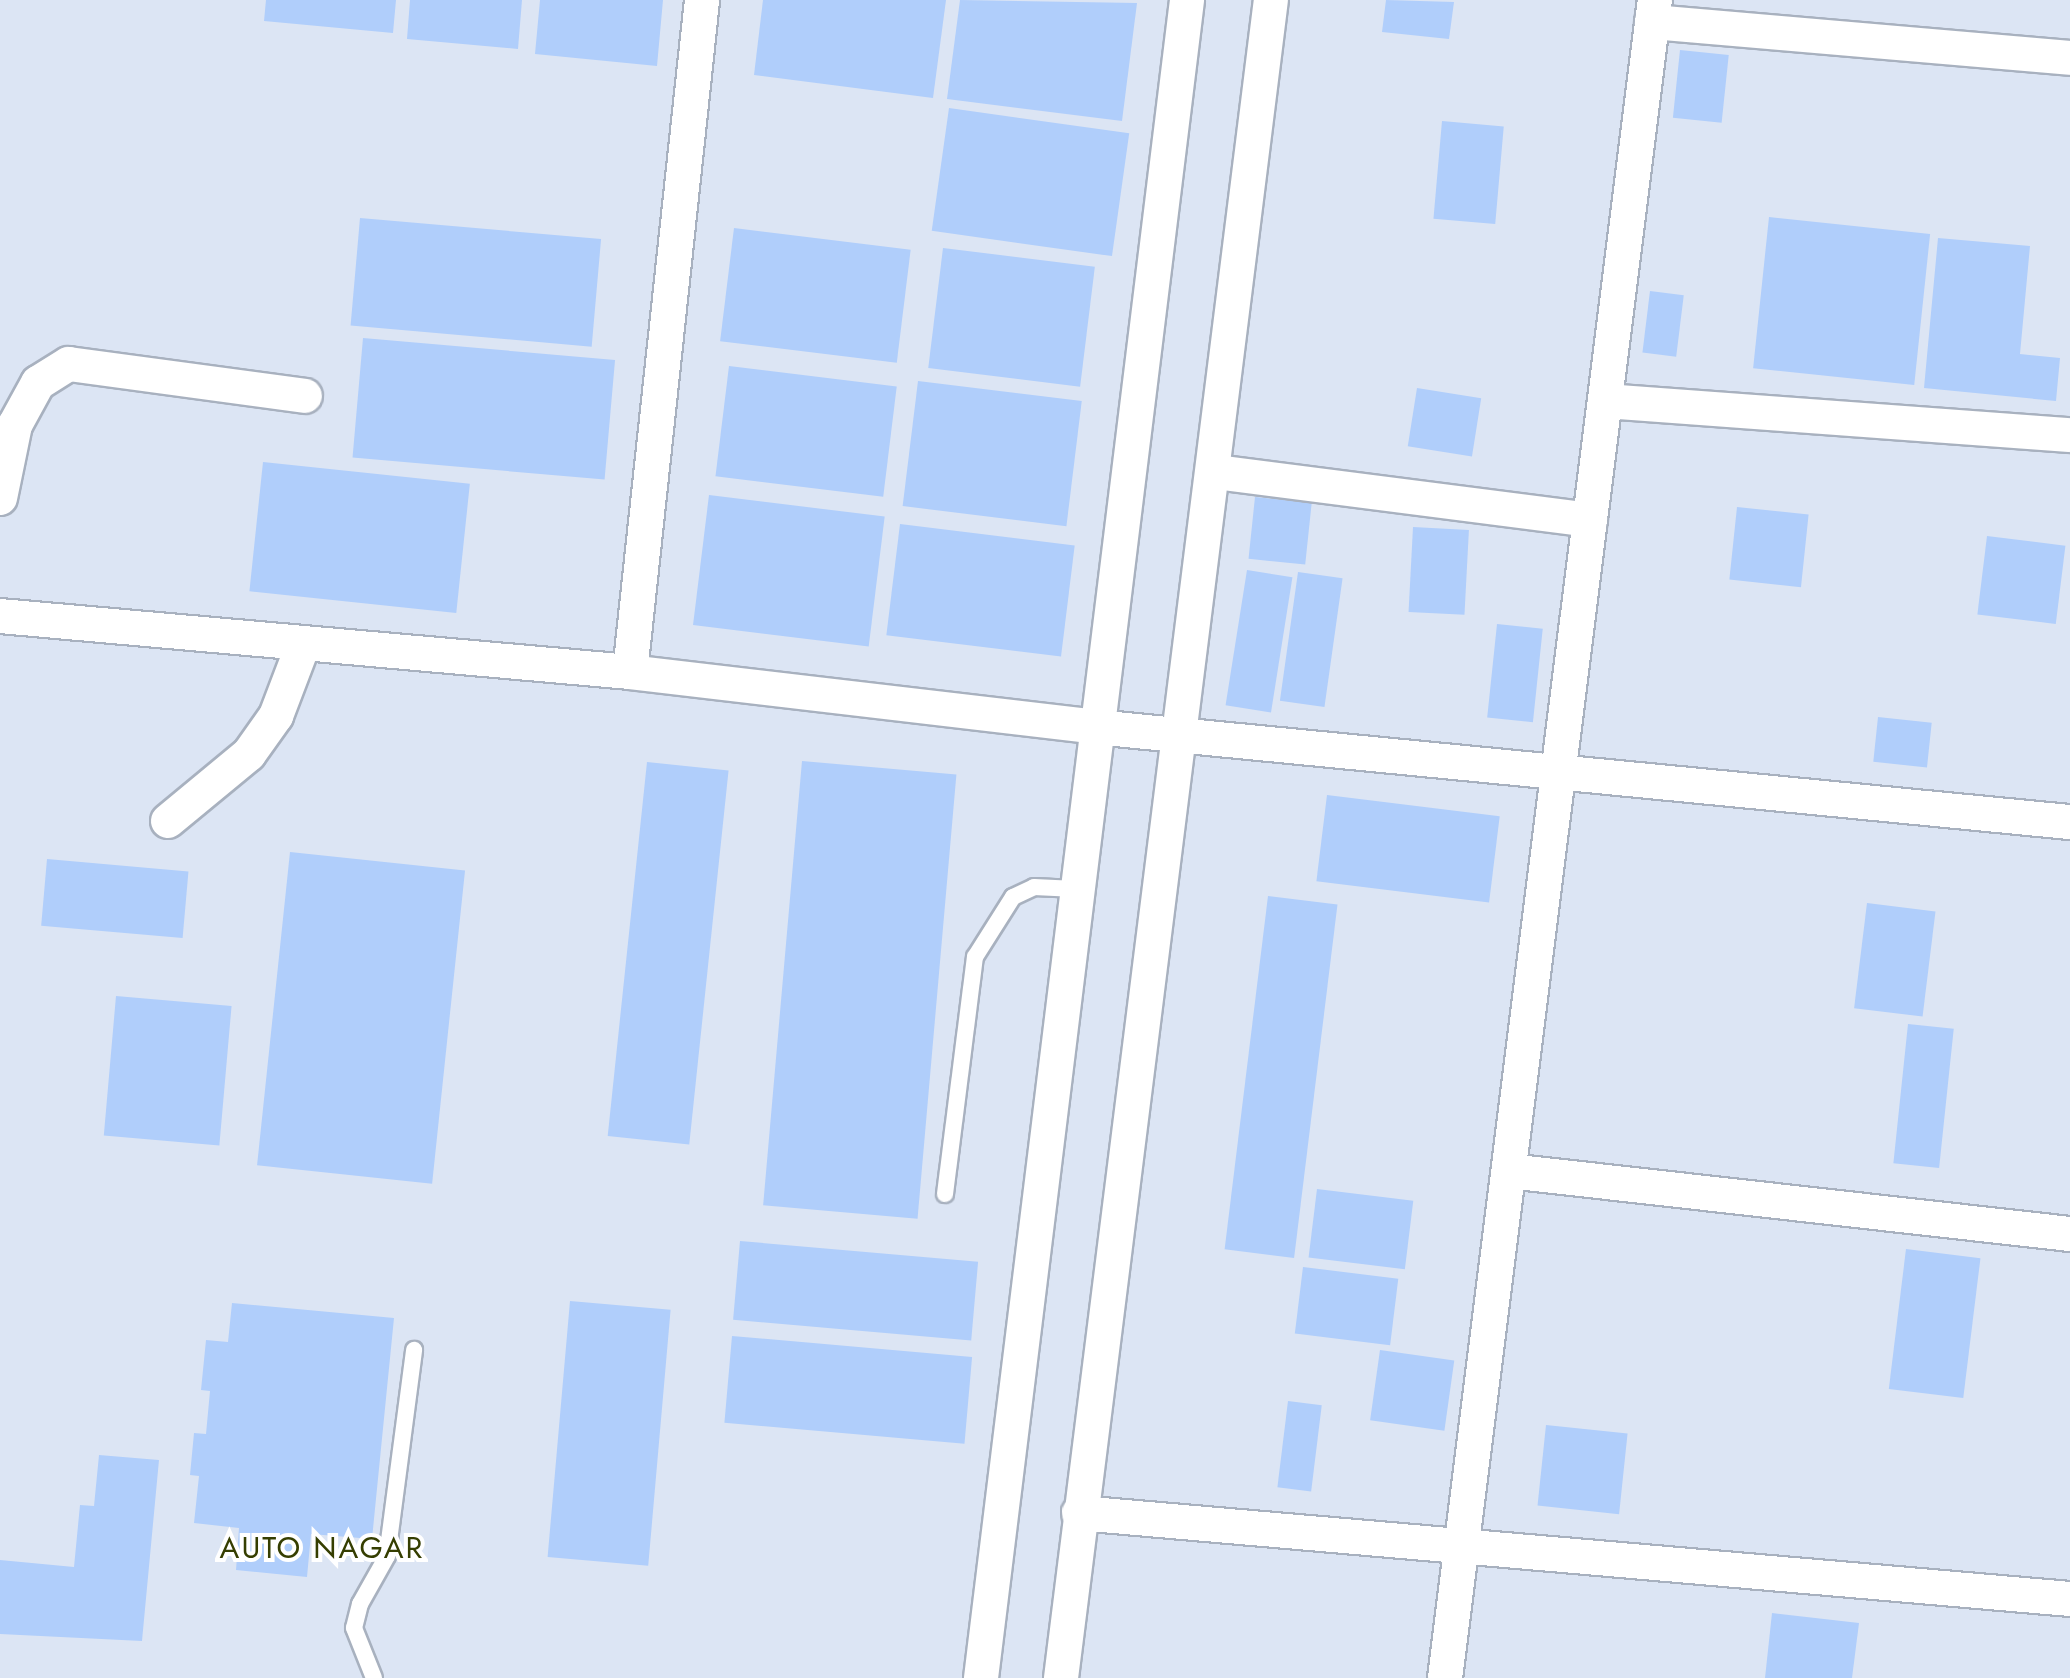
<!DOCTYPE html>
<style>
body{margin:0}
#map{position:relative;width:2070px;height:1678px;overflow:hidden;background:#dce5f4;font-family:Jost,sans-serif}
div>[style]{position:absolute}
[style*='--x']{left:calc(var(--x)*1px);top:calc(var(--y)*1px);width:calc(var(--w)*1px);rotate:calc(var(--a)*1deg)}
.building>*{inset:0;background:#b0cefb;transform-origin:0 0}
.roads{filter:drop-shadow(2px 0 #a8b1bf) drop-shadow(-2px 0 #a8b1bf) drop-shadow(0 2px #a8b1bf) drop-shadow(0 -2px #a8b1bf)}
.lane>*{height:16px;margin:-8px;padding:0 8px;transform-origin:8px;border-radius:8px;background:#fff}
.street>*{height:34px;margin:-17px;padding:0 17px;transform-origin:17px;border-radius:17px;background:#fff}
span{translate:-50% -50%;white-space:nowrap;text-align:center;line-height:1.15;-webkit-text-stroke:8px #fff;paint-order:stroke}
.neighbourhood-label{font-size:30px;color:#353e01;letter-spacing:2px}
</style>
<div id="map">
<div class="building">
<div style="clip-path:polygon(266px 0,396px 0,393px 33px,264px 21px)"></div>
<div style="clip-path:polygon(410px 0,522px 0,518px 49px,407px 39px)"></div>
<div style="clip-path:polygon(540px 0,663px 0,657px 66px,535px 54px)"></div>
<div style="clip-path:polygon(763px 0,946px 0,933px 98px,754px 75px)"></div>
<div style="clip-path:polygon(960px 0,1137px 3px,1122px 121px,947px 99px)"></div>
<div style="clip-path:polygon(1386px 0,1454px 2px,1449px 39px,1382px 32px)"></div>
<div style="left:1680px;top:50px;width:49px;height:68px;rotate:6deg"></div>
<div style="left:949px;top:108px;width:182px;height:124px;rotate:8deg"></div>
<div style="left:1442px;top:121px;width:62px;height:98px;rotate:5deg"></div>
<div style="left:1769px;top:217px;width:162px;height:152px;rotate:6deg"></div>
<div style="left:360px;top:218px;width:242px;height:108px;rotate:5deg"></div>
<div style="left:734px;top:228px;width:178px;height:114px;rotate:7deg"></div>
<div style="clip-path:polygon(1938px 238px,2030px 246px,2020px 354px,2060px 358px,2056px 401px,1924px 388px)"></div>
<div style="left:943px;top:248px;width:153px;height:121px;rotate:7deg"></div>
<div style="left:1650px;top:291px;width:34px;height:62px;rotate:7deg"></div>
<div style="left:363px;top:338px;width:253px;height:120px;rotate:5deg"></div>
<div style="left:729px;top:366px;width:169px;height:111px;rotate:7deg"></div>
<div style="left:918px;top:381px;width:165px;height:126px;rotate:7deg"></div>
<div style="left:1417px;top:388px;width:65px;height:59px;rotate:9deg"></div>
<div style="left:263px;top:462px;width:208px;height:130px;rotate:6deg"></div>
<div style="left:709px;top:495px;width:177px;height:131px;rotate:7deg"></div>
<div style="left:1255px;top:497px;width:57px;height:62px;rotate:6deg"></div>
<div style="left:1737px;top:507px;width:72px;height:73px;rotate:6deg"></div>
<div style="left:900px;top:524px;width:176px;height:112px;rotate:7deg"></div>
<div style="left:1413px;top:527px;width:56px;height:85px;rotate:3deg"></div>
<div style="left:1987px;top:536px;width:79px;height:79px;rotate:7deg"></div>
<div style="left:1247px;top:570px;width:46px;height:137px;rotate:9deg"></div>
<div style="left:1298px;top:572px;width:45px;height:130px;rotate:8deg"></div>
<div style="left:1497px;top:624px;width:46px;height:94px;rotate:6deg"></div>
<div style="left:1878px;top:717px;width:54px;height:45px;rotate:6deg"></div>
<div style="left:802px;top:761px;width:155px;height:446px;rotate:5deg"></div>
<div style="left:647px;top:762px;width:82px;height:376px;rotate:6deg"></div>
<div style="left:1327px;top:795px;width:174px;height:87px;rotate:7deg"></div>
<div style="left:290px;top:852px;width:176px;height:315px;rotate:6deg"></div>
<div style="left:47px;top:859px;width:142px;height:67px;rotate:5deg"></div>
<div style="left:1268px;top:896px;width:70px;height:356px;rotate:7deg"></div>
<div style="left:1867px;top:903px;width:69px;height:106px;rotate:7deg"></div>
<div style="left:116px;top:996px;width:116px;height:140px;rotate:5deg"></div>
<div style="left:1908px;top:1024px;width:46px;height:140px;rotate:6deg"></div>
<div style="left:1317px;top:1189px;width:97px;height:69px;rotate:7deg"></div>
<div style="left:740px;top:1241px;width:239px;height:79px;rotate:5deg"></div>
<div style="left:1906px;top:1249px;width:75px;height:141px;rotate:7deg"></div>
<div style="left:1303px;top:1267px;width:96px;height:67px;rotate:7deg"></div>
<div style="left:570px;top:1301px;width:101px;height:257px;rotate:5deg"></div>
<div style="clip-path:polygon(232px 1303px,394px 1318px,372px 1539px,311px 1534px,307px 1577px,236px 1570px,239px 1528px,194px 1523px,199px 1476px,190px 1475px,194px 1433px,206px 1434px,210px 1391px,201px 1390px,206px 1340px,228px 1342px)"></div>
<div style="left:732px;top:1336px;width:241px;height:87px;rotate:5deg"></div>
<div style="left:1380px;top:1350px;width:75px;height:71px;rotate:8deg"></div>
<div style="left:1288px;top:1401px;width:34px;height:87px;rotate:7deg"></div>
<div style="left:1546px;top:1425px;width:82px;height:81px;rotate:6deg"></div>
<div style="clip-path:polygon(99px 1455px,159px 1460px,142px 1641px,0 1634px,0 1560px,74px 1567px,80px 1505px,94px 1506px)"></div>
<div style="clip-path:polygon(1772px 1613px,1859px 1623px,1852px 1678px,1765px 1678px)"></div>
</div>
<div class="roads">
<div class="lane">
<div style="--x:945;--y:1194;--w:239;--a:-82.8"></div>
<div style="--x:975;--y:957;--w:71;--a:-57.7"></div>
<div style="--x:1013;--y:897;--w:23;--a:-25"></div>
<div style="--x:1034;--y:887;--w:42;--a:2.7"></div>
<div style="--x:374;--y:1678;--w:54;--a:-111.8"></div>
<div style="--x:354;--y:1628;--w:25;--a:-76"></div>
<div style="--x:360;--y:1604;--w:55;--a:-60.6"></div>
<div style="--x:387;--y:1556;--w:208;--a:-82.5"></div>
</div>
<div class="street">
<div style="--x:1652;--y:22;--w:420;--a:4.9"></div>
<div style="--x:1605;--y:401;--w:466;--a:4.2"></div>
<div style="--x:1216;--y:472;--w:377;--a:7.3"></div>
<div style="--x:0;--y:498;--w:75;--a:-78.4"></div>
<div style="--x:15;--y:425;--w:48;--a:-61.3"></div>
<div style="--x:38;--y:383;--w:36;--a:-32"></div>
<div style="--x:69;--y:364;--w:238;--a:7.7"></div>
<div style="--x:0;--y:616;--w:632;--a:5.08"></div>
<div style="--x:630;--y:672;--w:468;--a:6.7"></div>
<div style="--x:1095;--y:727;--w:980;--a:5.57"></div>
<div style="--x:630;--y:672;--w:676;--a:-83.88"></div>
<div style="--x:168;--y:821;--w:105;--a:-39.6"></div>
<div style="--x:249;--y:754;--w:47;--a:-54.6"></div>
<div style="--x:276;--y:716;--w:76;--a:-69.2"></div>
<div style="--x:1509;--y:1171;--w:565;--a:6.41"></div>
<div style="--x:1079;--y:1513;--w:995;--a:4.96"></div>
<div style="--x:981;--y:1678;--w:1691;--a:-83"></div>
<div style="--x:1061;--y:1678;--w:1691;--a:-82.87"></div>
<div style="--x:1445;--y:1678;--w:1691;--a:-82.87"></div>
</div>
</div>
<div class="neighbourhood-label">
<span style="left:322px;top:1548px">AUTO NAGAR</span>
</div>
</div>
